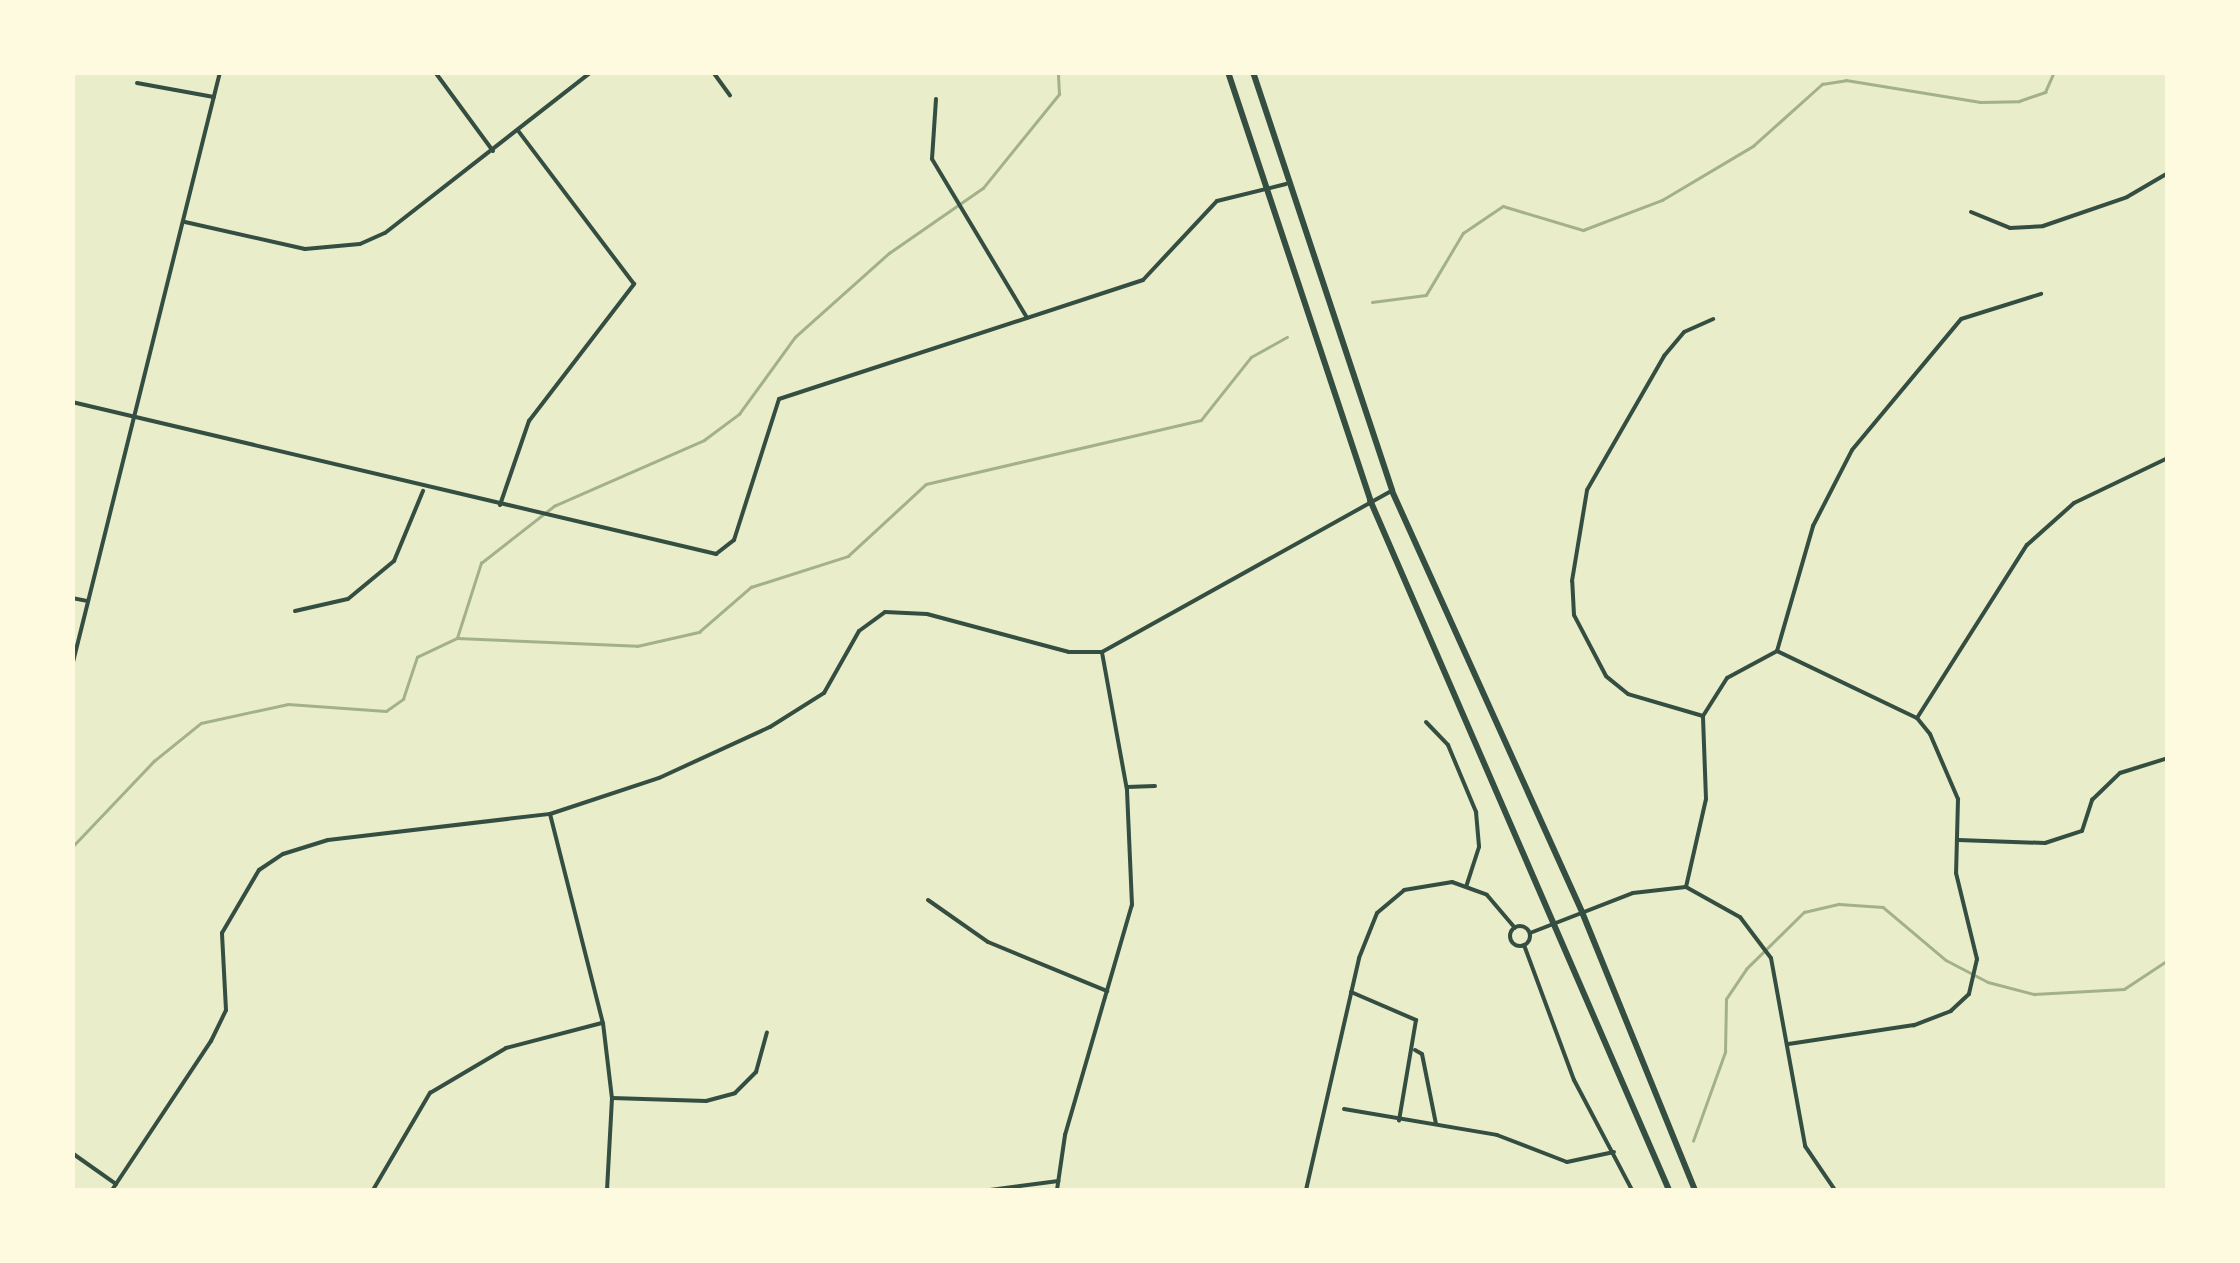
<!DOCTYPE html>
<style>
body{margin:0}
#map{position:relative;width:2240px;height:1263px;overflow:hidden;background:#e9edc9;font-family:"Fira Sans",sans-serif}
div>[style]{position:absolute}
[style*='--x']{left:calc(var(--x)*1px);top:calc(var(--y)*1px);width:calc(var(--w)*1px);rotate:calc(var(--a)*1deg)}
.stream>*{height:2.5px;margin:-1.25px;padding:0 1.25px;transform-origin:1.25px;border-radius:1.25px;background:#a3b18a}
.minor>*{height:4px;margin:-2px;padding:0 2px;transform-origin:2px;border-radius:2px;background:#344e41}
.minor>.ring{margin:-2px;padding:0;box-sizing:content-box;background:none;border:4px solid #344e41;border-radius:50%}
.primary>*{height:6px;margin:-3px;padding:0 3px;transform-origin:3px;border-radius:3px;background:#344e41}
span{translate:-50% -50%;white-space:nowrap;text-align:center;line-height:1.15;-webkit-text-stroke:8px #fefae0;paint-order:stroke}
.frame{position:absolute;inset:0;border:75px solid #fefae0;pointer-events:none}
</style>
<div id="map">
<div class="stream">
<div style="--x:1372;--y:302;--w:54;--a:-7.4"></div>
<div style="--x:1426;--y:295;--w:72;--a:-59.2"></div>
<div style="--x:1463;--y:233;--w:48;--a:-34"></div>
<div style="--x:1503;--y:206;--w:84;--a:16.7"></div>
<div style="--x:1583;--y:230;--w:85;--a:-20.8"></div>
<div style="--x:1662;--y:200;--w:106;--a:-30.7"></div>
<div style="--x:1753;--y:146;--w:93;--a:-41.9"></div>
<div style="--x:1822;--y:84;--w:24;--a:-9"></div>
<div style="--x:1846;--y:80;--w:136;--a:9.3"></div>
<div style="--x:1980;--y:102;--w:39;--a:-1"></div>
<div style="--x:2019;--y:101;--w:28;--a:-19"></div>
<div style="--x:2045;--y:92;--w:22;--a:-66"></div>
<div style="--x:457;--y:638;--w:79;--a:-72.3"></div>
<div style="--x:481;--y:563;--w:93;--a:-38"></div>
<div style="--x:554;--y:506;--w:164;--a:-23.7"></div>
<div style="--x:704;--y:440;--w:44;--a:-36.6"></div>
<div style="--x:739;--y:414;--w:95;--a:-54"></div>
<div style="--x:795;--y:337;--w:126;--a:-41.8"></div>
<div style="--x:889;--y:253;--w:114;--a:-34.7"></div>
<div style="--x:983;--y:188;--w:121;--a:-51"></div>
<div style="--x:1059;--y:94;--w:22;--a:-93"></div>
<div style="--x:72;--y:847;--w:119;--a:-46.4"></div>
<div style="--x:154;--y:761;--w:60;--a:-39"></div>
<div style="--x:201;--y:723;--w:89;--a:-12.3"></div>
<div style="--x:288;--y:704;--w:98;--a:4.1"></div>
<div style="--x:386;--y:711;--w:21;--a:-35"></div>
<div style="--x:403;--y:699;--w:44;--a:-71.6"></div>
<div style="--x:417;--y:657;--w:44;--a:-25.4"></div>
<div style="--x:457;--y:638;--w:180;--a:2.5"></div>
<div style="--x:637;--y:646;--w:64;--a:-12.7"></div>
<div style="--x:699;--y:632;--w:69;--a:-40.9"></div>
<div style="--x:751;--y:587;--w:102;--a:-17.7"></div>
<div style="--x:848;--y:556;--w:106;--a:-42.7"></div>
<div style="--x:926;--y:484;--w:282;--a:-13.1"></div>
<div style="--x:1201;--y:420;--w:80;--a:-51.6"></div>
<div style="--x:1251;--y:357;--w:41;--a:-29.1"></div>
<div style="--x:1693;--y:1141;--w:95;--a:-70.2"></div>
<div style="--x:1725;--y:1052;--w:53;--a:-88.9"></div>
<div style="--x:1726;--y:999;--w:36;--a:-56"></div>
<div style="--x:1746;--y:969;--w:81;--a:-44.5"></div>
<div style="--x:1804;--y:912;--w:36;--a:-13"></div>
<div style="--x:1839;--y:904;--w:44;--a:3.9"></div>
<div style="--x:1883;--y:907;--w:82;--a:40.1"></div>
<div style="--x:1946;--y:960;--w:47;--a:27.6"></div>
<div style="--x:1988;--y:982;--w:48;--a:14.6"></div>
<div style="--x:2034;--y:994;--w:90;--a:-3.2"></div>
<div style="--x:2124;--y:989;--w:53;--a:-33.4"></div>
</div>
<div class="minor">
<div style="--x:435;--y:72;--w:98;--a:53.7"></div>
<div style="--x:713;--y:72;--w:29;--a:54"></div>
<div style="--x:137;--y:83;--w:78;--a:10.3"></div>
<div style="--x:936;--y:99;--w:60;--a:93.8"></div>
<div style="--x:932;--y:159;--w:185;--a:59.1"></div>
<div style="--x:1971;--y:212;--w:42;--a:22.3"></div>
<div style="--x:2010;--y:228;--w:33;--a:-3"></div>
<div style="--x:2043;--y:226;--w:89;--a:-19"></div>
<div style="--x:2127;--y:197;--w:48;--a:-30.3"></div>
<div style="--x:185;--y:222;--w:123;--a:12.7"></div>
<div style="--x:305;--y:249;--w:55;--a:-5.2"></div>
<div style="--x:360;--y:244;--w:27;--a:-24"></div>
<div style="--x:385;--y:233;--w:261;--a:-38"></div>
<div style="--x:72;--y:402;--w:662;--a:13.28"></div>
<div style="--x:716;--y:554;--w:23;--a:-38"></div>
<div style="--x:734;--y:540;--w:148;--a:-72.3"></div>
<div style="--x:779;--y:399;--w:383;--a:-18.1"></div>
<div style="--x:1143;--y:280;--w:108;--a:-46.9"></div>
<div style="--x:1217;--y:201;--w:71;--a:-13.8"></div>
<div style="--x:500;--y:505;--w:89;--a:-71"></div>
<div style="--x:529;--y:421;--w:173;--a:-52.5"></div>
<div style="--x:634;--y:284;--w:191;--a:-127.1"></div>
<div style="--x:72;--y:598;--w:15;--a:11"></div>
<div style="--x:295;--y:611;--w:54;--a:-12.8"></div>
<div style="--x:348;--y:599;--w:60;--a:-39.6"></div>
<div style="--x:394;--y:561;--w:76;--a:-67.5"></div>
<div style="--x:1777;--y:651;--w:155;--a:25.6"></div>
<div style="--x:1917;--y:718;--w:21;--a:51"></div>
<div style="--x:1930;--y:734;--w:71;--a:66.7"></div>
<div style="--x:1958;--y:799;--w:74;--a:91.5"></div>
<div style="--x:1956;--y:873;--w:89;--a:76.3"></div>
<div style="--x:1977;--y:959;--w:36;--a:103"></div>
<div style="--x:1969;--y:994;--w:25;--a:137"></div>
<div style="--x:1951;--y:1011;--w:40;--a:159"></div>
<div style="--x:1914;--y:1025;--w:127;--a:171.4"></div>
<div style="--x:1777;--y:651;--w:130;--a:-73.9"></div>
<div style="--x:1813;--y:526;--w:85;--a:-62.8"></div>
<div style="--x:1852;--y:450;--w:170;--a:-50.2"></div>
<div style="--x:1961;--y:319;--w:84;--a:-17.4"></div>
<div style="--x:72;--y:666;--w:612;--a:-76.01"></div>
<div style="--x:1703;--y:716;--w:78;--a:-163.7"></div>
<div style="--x:1628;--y:694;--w:28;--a:-141"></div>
<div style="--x:1606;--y:676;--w:69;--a:-117.7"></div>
<div style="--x:1574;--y:615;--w:34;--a:-93"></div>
<div style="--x:1572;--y:581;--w:92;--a:-80.6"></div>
<div style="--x:1587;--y:490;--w:155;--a:-60.1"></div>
<div style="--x:1664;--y:356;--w:31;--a:-50"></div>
<div style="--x:1684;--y:332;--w:32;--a:-24"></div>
<div style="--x:1917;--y:718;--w:205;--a:-57.6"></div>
<div style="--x:2027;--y:545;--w:63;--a:-41.8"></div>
<div style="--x:2074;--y:503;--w:104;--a:-25.6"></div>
<div style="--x:1426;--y:722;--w:32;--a:46"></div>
<div style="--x:1448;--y:745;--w:73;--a:67.3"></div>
<div style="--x:1476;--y:812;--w:35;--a:85"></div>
<div style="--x:1479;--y:847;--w:40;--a:108"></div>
<div style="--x:1127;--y:787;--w:28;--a:-2"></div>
<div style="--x:550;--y:814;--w:216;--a:75.8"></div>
<div style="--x:603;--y:1023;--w:76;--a:83.2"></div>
<div style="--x:612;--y:1098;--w:92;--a:93.1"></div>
<div style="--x:1958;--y:840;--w:87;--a:2"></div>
<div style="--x:2045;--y:843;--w:39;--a:-18"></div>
<div style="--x:2082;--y:831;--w:33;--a:-72"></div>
<div style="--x:2092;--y:800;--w:39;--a:-44"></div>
<div style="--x:2120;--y:773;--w:50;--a:-17.4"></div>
<div style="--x:1686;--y:887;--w:90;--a:-77.2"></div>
<div style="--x:1706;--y:799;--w:83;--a:-92.1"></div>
<div style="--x:1703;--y:716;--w:45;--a:-57.7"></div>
<div style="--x:1727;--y:678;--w:57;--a:-28.4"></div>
<div style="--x:928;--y:900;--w:73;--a:35"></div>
<div style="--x:988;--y:942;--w:129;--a:22.4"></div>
<div class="ring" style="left:1510px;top:926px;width:16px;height:16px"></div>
<div style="--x:1530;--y:933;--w:110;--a:-21.2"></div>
<div style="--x:1633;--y:893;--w:53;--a:-6.5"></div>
<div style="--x:1686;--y:887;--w:62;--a:29.1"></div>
<div style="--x:1740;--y:917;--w:51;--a:52.9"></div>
<div style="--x:1771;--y:958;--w:191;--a:79.7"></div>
<div style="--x:1805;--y:1146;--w:53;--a:55.7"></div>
<div style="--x:1524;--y:945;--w:144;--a:69.7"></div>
<div style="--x:1574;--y:1080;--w:124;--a:62.2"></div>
<div style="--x:1351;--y:992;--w:71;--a:23.3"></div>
<div style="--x:1416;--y:1020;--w:102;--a:99.6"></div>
<div style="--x:1415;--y:1050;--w:8;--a:30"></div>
<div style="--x:1422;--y:1054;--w:71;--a:78.7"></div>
<div style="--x:612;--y:1098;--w:94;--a:1.8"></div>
<div style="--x:706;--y:1101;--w:30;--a:-15"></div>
<div style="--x:735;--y:1093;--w:30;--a:-45"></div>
<div style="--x:756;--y:1072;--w:41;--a:-74.6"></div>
<div style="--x:1344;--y:1109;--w:155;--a:9.6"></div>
<div style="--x:1497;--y:1135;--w:75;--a:21.1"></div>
<div style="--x:1567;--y:1162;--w:48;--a:-12"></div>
<div style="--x:72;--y:1153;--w:54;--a:35.2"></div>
<div style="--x:112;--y:1190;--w:179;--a:-56.4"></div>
<div style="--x:211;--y:1041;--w:34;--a:-64"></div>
<div style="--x:226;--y:1010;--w:77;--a:-93"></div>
<div style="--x:222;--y:933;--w:73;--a:-59.6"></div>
<div style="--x:259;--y:870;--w:29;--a:-34"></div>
<div style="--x:283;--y:854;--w:47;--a:-17.3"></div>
<div style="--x:328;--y:840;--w:224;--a:-6.7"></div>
<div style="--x:550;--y:814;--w:115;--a:-18.3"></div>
<div style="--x:659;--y:778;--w:122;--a:-24.7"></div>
<div style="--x:770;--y:727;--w:64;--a:-32.2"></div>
<div style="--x:824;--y:693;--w:71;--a:-60.6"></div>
<div style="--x:859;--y:631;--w:32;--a:-36"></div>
<div style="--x:885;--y:612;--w:42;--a:2.7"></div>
<div style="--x:927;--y:614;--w:147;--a:15"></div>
<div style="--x:1069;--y:652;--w:33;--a:0"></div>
<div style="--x:1102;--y:652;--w:329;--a:-29.1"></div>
<div style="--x:373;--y:1190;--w:113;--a:-59.6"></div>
<div style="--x:430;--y:1093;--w:88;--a:-30.6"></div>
<div style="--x:506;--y:1048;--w:99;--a:-14.6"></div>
<div style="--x:990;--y:1190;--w:69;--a:-7.5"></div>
<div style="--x:1057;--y:1190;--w:56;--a:-81.7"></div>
<div style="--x:1065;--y:1135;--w:240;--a:-73.8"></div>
<div style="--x:1132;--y:905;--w:115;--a:-92.5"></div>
<div style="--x:1127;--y:790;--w:139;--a:-100.3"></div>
<div style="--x:1306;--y:1190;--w:238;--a:-77.1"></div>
<div style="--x:1359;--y:958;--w:48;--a:-68.2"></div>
<div style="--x:1377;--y:913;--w:35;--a:-40"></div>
<div style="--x:1404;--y:890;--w:49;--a:-9.5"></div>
<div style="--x:1452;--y:882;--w:37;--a:20"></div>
<div style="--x:1487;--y:895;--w:43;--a:49.7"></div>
<div style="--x:2141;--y:1190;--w:10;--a:0"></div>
</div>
<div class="primary">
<div style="--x:1228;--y:72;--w:451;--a:71.6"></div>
<div style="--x:1370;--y:500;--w:752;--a:66.57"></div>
<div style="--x:1253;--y:72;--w:441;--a:71.6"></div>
<div style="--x:1392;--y:491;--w:462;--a:65.7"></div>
<div style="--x:1582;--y:912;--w:300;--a:67.9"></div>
</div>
<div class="frame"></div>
</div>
